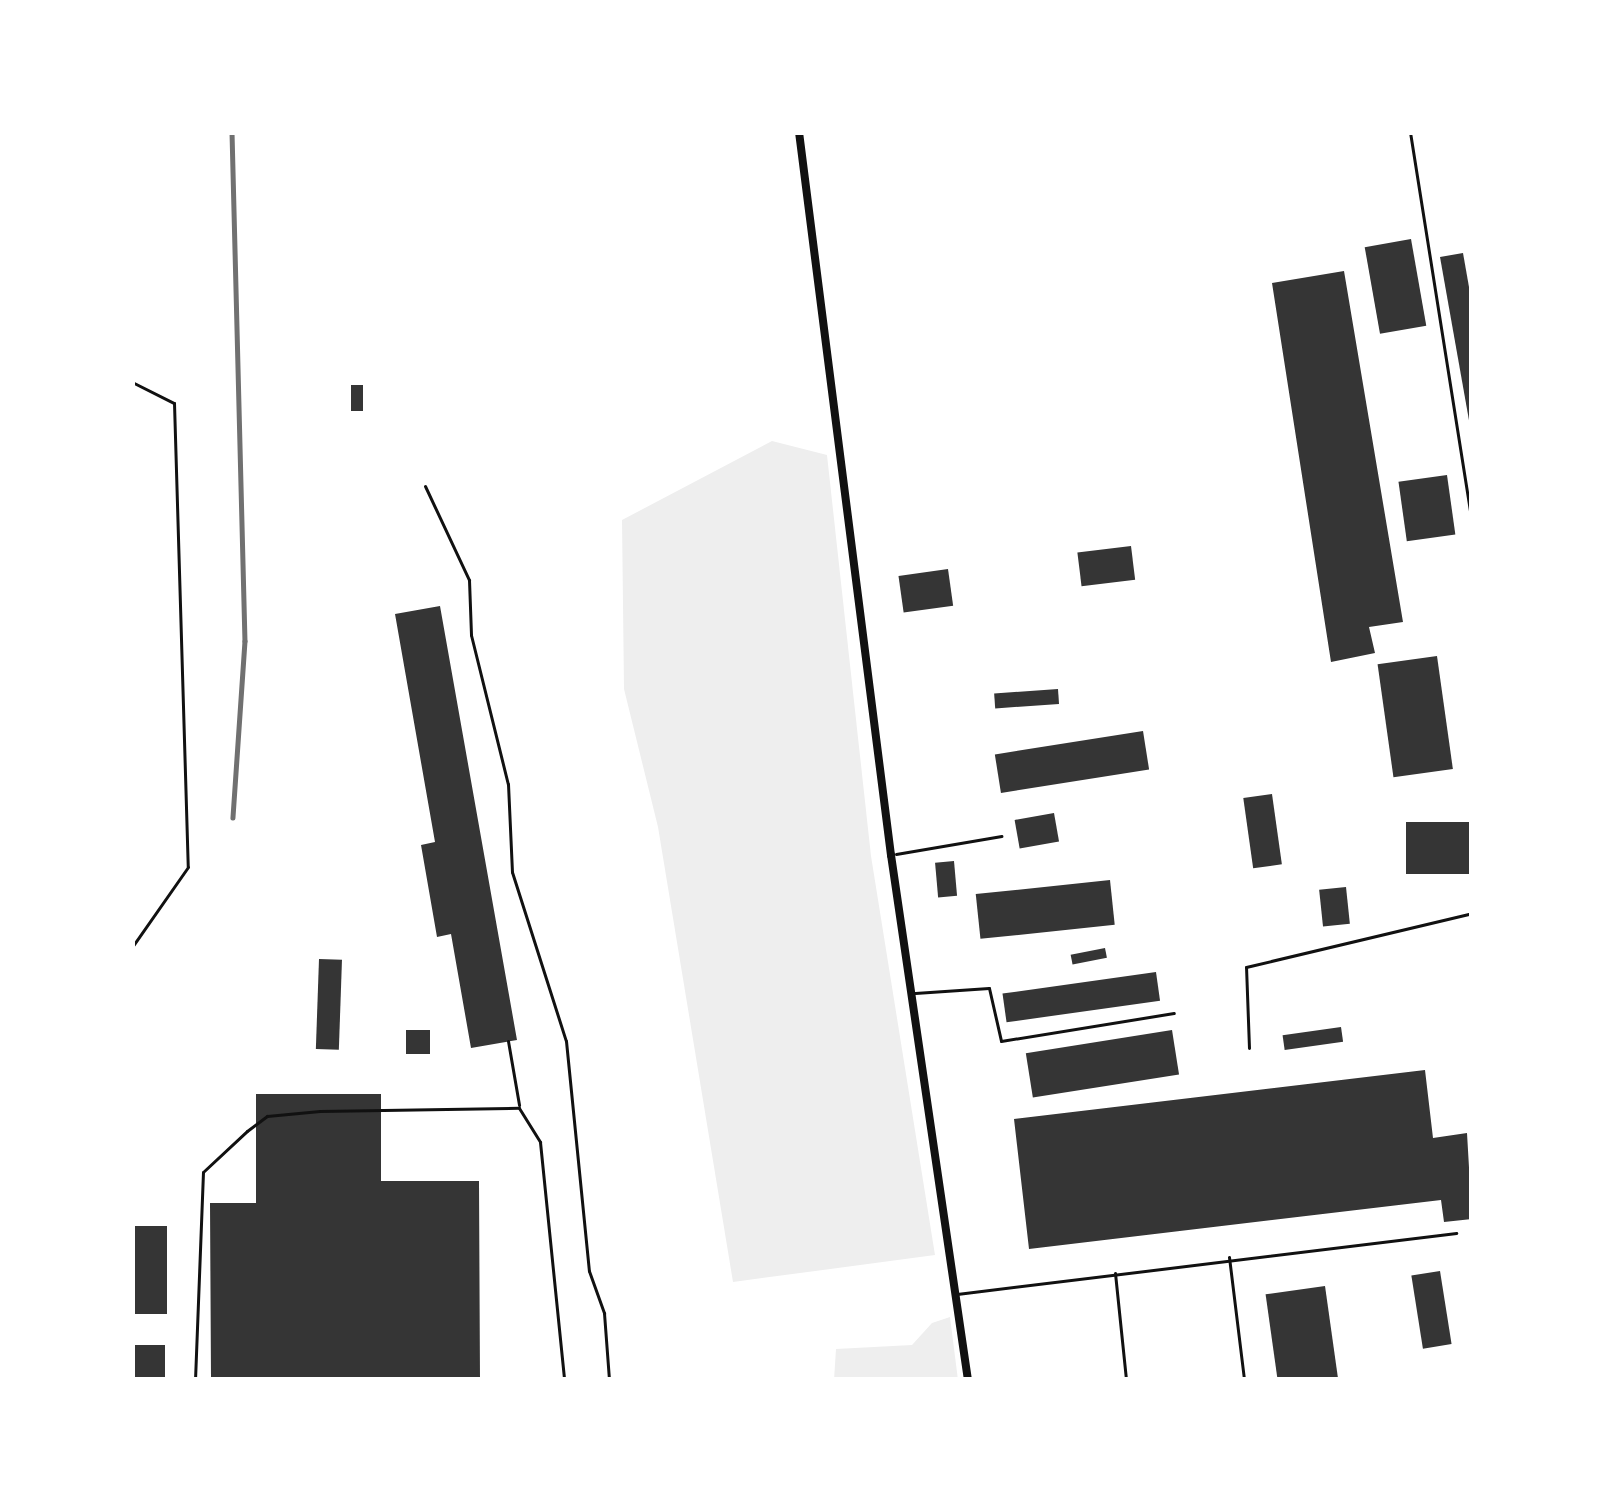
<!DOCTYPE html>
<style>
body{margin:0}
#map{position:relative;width:1604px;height:1512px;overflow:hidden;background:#fff;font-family:Manrope,sans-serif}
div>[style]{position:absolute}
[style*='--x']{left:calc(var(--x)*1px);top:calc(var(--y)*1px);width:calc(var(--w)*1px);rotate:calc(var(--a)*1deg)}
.green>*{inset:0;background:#eee}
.building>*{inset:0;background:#353535;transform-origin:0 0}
.path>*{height:3px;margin:-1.5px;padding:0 1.5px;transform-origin:1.5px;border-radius:1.5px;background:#111}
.service>*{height:3px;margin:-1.5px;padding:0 1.5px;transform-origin:1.5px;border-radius:1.5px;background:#111}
.minor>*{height:8px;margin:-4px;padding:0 4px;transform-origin:4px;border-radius:4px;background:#111}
.rail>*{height:4.5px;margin:-2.25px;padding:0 2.25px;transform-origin:2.25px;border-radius:2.25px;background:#707070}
span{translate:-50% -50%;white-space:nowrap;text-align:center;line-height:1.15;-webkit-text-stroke:9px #fff;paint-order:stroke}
.frame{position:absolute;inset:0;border:135px solid #fff;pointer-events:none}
</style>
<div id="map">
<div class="green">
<div style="clip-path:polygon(772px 441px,827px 455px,871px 856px,935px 1255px,733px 1282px,658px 827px,624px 689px,622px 520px)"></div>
<div style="clip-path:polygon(950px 1317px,958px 1380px,834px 1380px,836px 1349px,912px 1345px,932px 1323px)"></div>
</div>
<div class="building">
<div style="left:1411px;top:239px;width:88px;height:47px;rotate:80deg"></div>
<div style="clip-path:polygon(1463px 253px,1472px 304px,1470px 426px,1440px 257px)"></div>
<div style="clip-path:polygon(1344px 271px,1403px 622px,1369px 627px,1375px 653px,1331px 662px,1272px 283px)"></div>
<div style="left:351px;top:385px;width:12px;height:26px"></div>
<div style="left:1447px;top:475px;width:60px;height:49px;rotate:82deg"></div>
<div style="left:1131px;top:546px;width:34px;height:54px;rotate:83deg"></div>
<div style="left:948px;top:569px;width:37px;height:50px;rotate:82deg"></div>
<div style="clip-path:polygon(440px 606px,517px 1040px,471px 1048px,451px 934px,437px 937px,421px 845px,435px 842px,395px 614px)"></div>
<div style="left:1437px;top:656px;width:114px;height:60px;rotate:82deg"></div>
<div style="left:1058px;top:689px;width:15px;height:64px;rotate:86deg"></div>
<div style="left:1143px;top:731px;width:39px;height:150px;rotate:81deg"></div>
<div style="left:1272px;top:794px;width:71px;height:29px;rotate:82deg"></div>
<div style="left:1054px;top:813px;width:29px;height:40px;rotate:80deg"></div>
<div style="left:1472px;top:822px;width:52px;height:66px;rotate:90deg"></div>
<div style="left:954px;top:861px;width:35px;height:19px;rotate:85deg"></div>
<div style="left:1110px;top:880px;width:45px;height:135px;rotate:84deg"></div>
<div style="left:1346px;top:887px;width:37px;height:27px;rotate:84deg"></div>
<div style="left:1105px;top:948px;width:10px;height:35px;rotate:79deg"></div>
<div style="left:319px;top:959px;width:23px;height:90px;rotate:2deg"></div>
<div style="left:1156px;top:972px;width:29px;height:155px;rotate:82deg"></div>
<div style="left:1341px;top:1027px;width:15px;height:59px;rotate:82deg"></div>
<div style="left:406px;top:1030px;width:24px;height:24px"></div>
<div style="left:1172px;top:1030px;width:45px;height:148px;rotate:81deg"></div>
<div style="clip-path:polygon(1425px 1070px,1433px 1138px,1467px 1133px,1472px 1219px,1444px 1222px,1441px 1200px,1029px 1249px,1014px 1119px)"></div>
<div style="clip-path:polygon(256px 1094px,381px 1094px,381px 1181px,479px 1181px,480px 1380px,211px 1380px,210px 1203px,256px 1203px)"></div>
<div style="left:132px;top:1226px;width:35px;height:88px"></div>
<div style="left:1440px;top:1271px;width:74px;height:29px;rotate:81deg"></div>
<div style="left:1325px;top:1286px;width:95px;height:60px;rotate:82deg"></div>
<div style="left:132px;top:1345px;width:33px;height:35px"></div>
</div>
<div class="path">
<div style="--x:425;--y:486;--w:104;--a:64.9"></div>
<div style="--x:469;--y:580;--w:55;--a:87.9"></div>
<div style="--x:471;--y:635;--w:154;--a:76.1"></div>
<div style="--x:508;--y:784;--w:88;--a:87.4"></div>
<div style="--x:512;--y:872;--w:177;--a:72.3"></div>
<div style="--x:566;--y:1041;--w:231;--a:84.3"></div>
<div style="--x:589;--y:1271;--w:45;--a:70.3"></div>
<div style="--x:604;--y:1313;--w:67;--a:85.7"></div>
</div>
<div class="service">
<div style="--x:1410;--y:132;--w:398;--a:81"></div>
<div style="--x:132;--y:382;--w:47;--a:26.6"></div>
<div style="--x:174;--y:403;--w:464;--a:88.3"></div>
<div style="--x:188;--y:867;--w:98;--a:125"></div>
<div style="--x:896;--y:854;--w:107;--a:-9.7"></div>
<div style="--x:915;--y:993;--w:74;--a:-3.9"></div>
<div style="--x:989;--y:988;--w:54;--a:77.2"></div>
<div style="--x:1001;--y:1041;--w:175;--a:-9.2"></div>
<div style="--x:508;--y:1041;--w:65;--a:80.2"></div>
<div style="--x:1249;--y:1048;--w:81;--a:-92.1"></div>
<div style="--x:1246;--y:967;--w:232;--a:-13.4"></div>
<div style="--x:1229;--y:1257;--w:124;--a:83"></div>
<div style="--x:1115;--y:1273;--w:107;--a:84.1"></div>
<div style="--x:957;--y:1294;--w:503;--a:-6.97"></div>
<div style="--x:195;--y:1380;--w:208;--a:-87.8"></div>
<div style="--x:203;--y:1172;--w:60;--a:-43"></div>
<div style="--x:247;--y:1131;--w:25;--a:-37"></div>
<div style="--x:267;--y:1116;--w:53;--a:-5.4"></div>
<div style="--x:320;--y:1111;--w:199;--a:-0.9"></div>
<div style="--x:519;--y:1108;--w:40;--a:58"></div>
<div style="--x:540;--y:1142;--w:239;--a:84.2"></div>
</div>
<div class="minor">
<div style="--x:799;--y:132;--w:729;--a:82.75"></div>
<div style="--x:891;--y:855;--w:531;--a:81.66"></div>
</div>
<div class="rail">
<div style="--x:232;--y:132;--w:509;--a:88.54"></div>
<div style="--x:245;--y:641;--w:177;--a:93.9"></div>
</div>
<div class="frame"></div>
</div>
